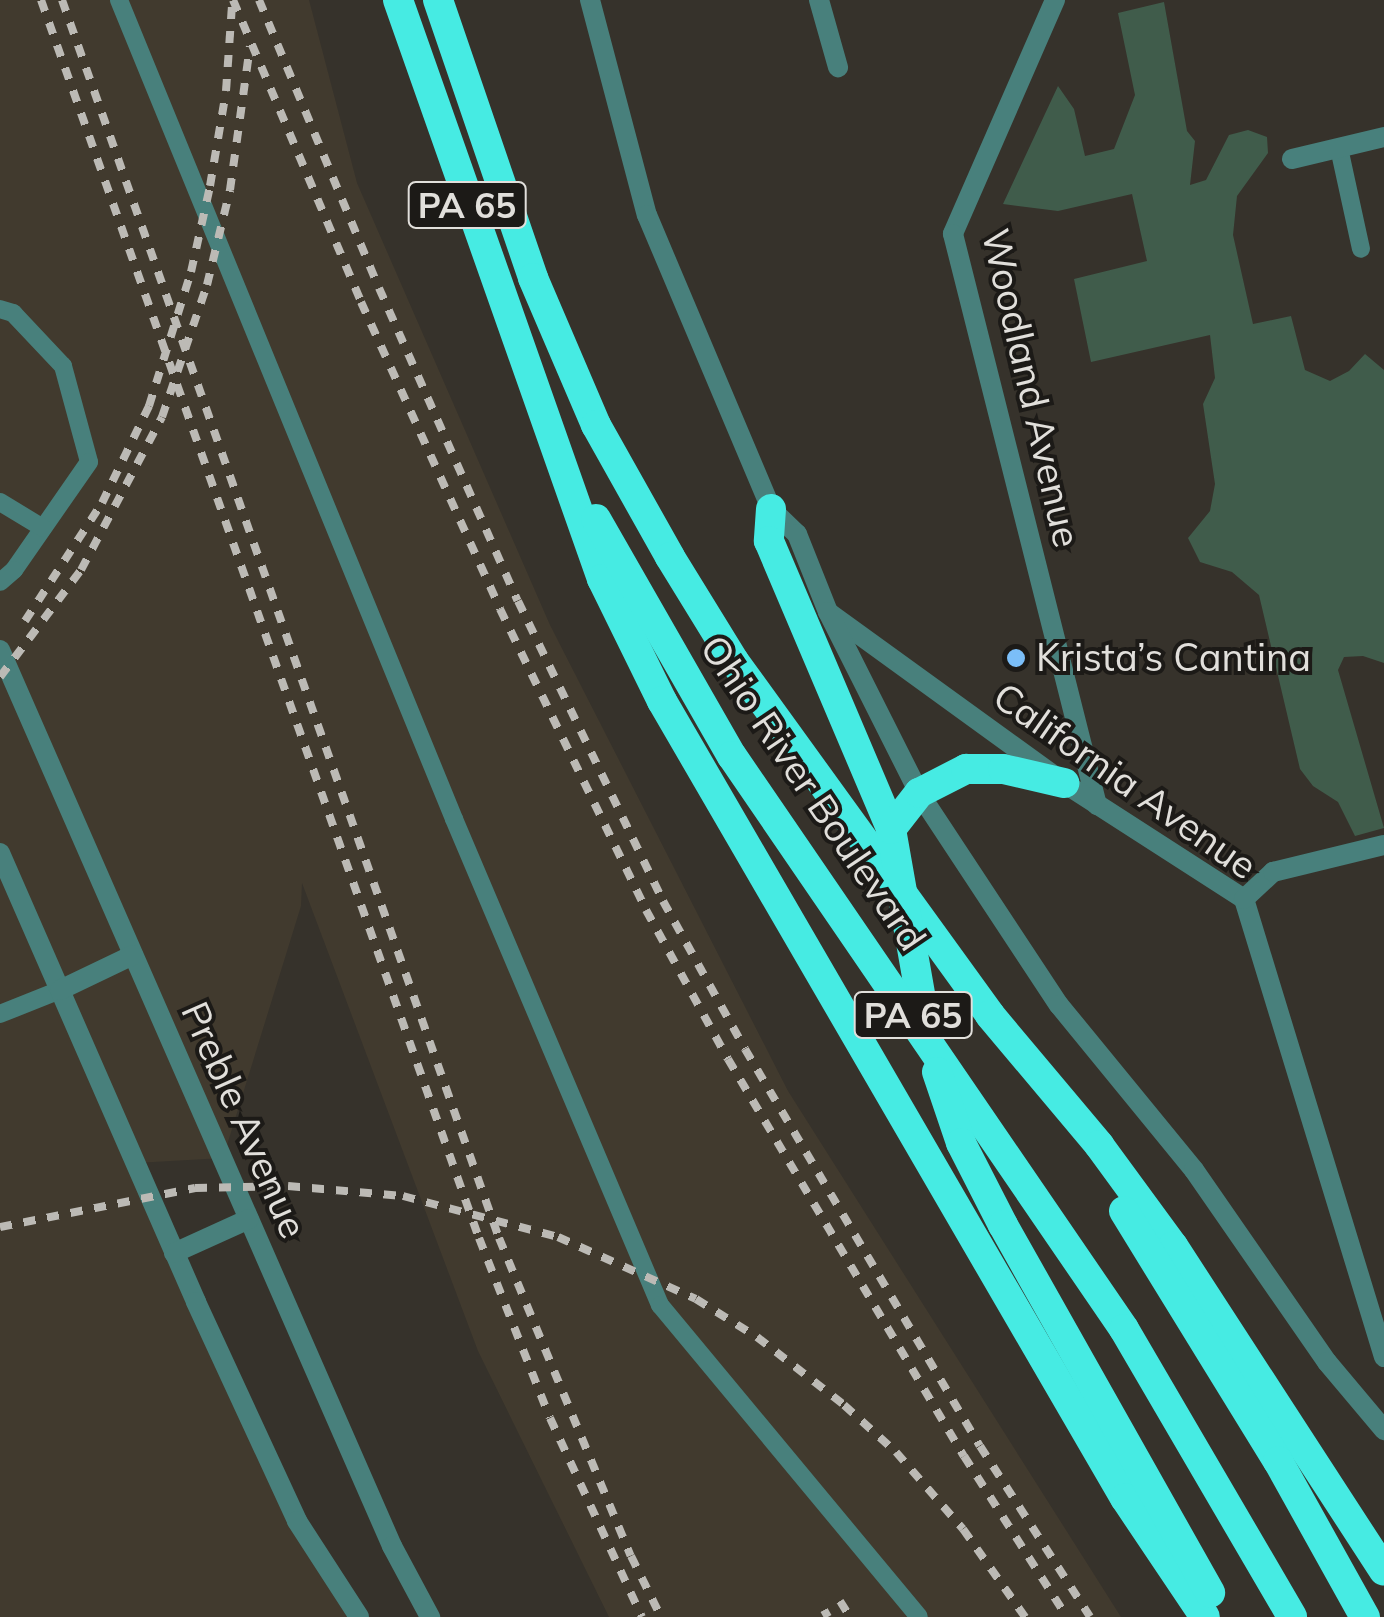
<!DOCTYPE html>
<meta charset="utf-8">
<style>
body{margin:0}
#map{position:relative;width:1384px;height:1617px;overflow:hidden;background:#36322b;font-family:Mulish,sans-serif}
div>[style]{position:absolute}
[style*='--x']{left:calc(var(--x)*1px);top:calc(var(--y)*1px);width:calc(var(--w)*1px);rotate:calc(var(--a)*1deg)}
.built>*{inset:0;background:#413a2e}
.green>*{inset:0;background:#405c4b}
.service>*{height:18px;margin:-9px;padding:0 9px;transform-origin:9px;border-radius:9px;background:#48807c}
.minor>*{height:20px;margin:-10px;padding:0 10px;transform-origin:10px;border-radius:10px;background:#48807c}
.tertiary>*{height:20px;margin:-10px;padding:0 10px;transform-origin:10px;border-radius:10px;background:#48807c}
.motorway>*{height:30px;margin:-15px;padding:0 15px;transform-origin:15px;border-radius:15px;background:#46ebe3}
.rail>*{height:8px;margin-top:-4px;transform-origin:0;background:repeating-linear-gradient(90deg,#bcbab5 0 12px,transparent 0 24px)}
.dots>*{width:28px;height:28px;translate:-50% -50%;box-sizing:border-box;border:5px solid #1c1a17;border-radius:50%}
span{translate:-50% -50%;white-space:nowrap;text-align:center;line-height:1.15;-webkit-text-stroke:8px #1c1a17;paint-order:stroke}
.shield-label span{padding:2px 8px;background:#1c1a17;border:2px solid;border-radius:8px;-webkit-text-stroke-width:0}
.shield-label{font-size:35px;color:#e1dfdb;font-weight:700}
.street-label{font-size:38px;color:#e1dfdb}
.poi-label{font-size:38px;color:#e1dfdb}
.left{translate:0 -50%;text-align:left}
</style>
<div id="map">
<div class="built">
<div style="clip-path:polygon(0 0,309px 0,357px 183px,550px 625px,788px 1091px,1121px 1617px,609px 1617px,478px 1351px,302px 883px,301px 906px,223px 1158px,136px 1163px,297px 1521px,359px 1617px,0 1617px)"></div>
</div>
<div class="green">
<div style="clip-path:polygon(1164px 2px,1187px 131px,1195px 141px,1190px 185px,1206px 180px,1229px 135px,1248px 130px,1267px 137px,1268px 153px,1237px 196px,1233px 235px,1253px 324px,1291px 316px,1305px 370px,1330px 381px,1349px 371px,1365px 354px,1384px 370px,1384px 663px,1363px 656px,1344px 657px,1338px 670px,1384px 828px,1355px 836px,1338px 802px,1313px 786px,1300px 769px,1259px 595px,1232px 572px,1200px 562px,1188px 538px,1210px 511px,1215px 484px,1203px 404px,1215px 378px,1210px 335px,1091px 362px,1074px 279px,1147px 261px,1132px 194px,1058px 211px,1003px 204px,1058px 86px,1074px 109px,1085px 156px,1114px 149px,1135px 95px,1118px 13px)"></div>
</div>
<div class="service">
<div style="--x:119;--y:0;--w:885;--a:67.75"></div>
<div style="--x:454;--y:819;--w:528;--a:67.03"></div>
<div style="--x:660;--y:1305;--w:405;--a:50.3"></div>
<div style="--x:1339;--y:148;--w:103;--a:77.7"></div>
<div style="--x:0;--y:309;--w:14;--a:17"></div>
<div style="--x:13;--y:313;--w:73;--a:46.7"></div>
<div style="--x:63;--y:366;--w:99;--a:74.8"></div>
<div style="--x:89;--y:462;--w:131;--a:124.8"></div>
<div style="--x:14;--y:570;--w:18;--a:139"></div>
<div style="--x:0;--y:502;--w:50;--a:31.2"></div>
<div style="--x:0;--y:1014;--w:65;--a:-21.8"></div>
</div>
<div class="minor">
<div style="--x:819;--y:0;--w:70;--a:74.2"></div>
<div style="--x:1055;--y:0;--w:255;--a:113.6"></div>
<div style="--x:953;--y:234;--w:589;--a:75.85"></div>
<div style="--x:1292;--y:159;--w:95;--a:-13.4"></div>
<div style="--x:828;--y:612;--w:291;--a:35.9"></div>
<div style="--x:1064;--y:783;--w:214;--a:32.8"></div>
<div style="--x:1244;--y:899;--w:479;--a:73"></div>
<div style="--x:1244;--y:899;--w:40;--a:-43"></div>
<div style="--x:1273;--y:872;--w:114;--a:-13.7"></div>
</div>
<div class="tertiary">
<div style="--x:590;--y:0;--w:222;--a:75.2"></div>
<div style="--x:647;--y:215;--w:319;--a:67.1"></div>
<div style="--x:771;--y:509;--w:36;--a:44"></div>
<div style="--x:797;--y:534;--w:84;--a:68.3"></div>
<div style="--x:828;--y:612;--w:203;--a:63.3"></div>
<div style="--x:919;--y:793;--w:254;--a:56.6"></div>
<div style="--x:1059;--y:1005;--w:213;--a:50.7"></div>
<div style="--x:1194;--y:1170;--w:234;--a:55.3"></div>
<div style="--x:1327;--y:1362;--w:89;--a:50"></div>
<div style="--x:0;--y:650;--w:978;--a:66.37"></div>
<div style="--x:392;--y:1546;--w:81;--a:61.8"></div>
<div style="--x:0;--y:853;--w:490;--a:66.4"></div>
<div style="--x:196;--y:1302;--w:241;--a:65.2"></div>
<div style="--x:297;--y:1521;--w:114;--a:57.1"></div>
<div style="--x:60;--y:990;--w:81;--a:-25.6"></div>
<div style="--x:174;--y:1253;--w:82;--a:-24.4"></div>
</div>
<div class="motorway">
<div style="--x:398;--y:0;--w:614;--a:70.59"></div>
<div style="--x:602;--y:579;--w:136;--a:63.8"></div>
<div style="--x:662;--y:701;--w:922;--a:59.85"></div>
<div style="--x:1125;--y:1498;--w:143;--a:56.1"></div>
<div style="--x:438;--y:0;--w:294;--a:71.1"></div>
<div style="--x:533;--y:278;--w:160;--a:66.8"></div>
<div style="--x:596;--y:425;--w:151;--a:60.7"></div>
<div style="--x:670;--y:557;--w:122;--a:58.4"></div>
<div style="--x:734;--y:661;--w:437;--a:54.1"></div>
<div style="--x:990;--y:1015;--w:170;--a:50"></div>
<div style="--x:1099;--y:1145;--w:125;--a:53.8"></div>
<div style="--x:1173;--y:1246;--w:387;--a:57"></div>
<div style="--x:771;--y:509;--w:32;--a:94"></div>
<div style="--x:769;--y:541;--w:313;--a:67"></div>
<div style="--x:891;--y:829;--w:196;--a:80"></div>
<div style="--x:596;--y:519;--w:273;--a:60.2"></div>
<div style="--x:732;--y:756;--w:694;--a:55.62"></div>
<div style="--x:1124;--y:1329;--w:333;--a:59.7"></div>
<div style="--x:891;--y:829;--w:46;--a:-52.1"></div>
<div style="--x:919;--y:793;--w:53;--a:-27.1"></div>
<div style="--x:966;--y:769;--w:37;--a:0"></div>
<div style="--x:1003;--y:769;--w:63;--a:12.9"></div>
<div style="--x:937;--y:1072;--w:75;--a:71.3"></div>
<div style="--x:961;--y:1143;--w:92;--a:62.9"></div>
<div style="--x:1003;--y:1225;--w:422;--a:60.6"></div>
<div style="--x:1124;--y:1211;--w:294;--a:58.4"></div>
<div style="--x:1278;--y:1461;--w:179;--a:60.9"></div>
</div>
<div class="rail">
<div style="--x:41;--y:0;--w:1313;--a:70.52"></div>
<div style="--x:479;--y:1238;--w:193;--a:68.5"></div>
<div style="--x:550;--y:1418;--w:219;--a:65.2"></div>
<div style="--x:62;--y:0;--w:1313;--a:70.56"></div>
<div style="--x:499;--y:1238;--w:344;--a:67.5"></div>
<div style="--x:631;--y:1556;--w:68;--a:63.8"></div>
<div style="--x:233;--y:0;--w:328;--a:67"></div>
<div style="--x:361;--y:302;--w:337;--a:65.6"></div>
<div style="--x:500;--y:609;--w:335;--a:64.1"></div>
<div style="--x:646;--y:910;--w:170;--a:61.2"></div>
<div style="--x:728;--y:1059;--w:462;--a:59.3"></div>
<div style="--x:964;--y:1456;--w:191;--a:57.4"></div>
<div style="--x:259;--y:0;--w:312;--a:67.4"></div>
<div style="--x:379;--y:288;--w:342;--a:66.1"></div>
<div style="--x:518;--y:601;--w:333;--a:64.2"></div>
<div style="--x:663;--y:901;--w:169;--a:61"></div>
<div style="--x:745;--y:1049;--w:461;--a:59.4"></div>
<div style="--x:980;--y:1446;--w:203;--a:57.2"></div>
<div style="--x:25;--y:621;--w:141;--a:-56.9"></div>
<div style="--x:102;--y:503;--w:108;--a:-64.1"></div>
<div style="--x:149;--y:406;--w:140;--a:-72.6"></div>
<div style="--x:191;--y:272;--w:88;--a:-77.5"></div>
<div style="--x:210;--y:186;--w:96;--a:-80.4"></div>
<div style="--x:226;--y:91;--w:86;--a:-86"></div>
<div style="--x:0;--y:677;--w:134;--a:-52.9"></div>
<div style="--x:81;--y:570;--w:173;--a:-62.1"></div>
<div style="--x:162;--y:417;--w:139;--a:-71.2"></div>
<div style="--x:207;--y:285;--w:98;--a:-76.4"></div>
<div style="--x:230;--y:190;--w:145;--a:-82.1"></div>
<div style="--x:0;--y:1227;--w:199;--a:-11.3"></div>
<div style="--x:195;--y:1188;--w:93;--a:-1.2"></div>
<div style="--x:288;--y:1186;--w:115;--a:5"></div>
<div style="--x:403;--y:1196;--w:160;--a:14.8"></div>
<div style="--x:558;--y:1237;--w:151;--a:24.2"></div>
<div style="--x:696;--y:1299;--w:72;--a:31.9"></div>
<div style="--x:757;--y:1337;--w:110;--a:38"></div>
<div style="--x:844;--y:1405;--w:70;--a:42.1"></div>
<div style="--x:896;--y:1452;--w:102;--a:49"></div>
<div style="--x:963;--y:1529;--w:108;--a:54.8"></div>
<div style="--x:840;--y:1601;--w:19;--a:58"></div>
<div style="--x:824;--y:1610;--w:8;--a:60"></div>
</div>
<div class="dots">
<div style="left:1016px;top:658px;background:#7bbef8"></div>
</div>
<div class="shield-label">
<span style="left:467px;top:205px">PA 65</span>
<span style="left:913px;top:1015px">PA 65</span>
</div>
<div class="street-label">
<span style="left:1031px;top:388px;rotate:77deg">Woodland Avenue</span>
<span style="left:1125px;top:781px;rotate:35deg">California Avenue</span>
<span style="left:813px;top:793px;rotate:56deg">Ohio River Boulevard</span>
<span style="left:244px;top:1120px;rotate:66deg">Preble Avenue</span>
</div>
<div class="poi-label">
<span class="left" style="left:1036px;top:658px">Krista’s Cantina</span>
</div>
</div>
